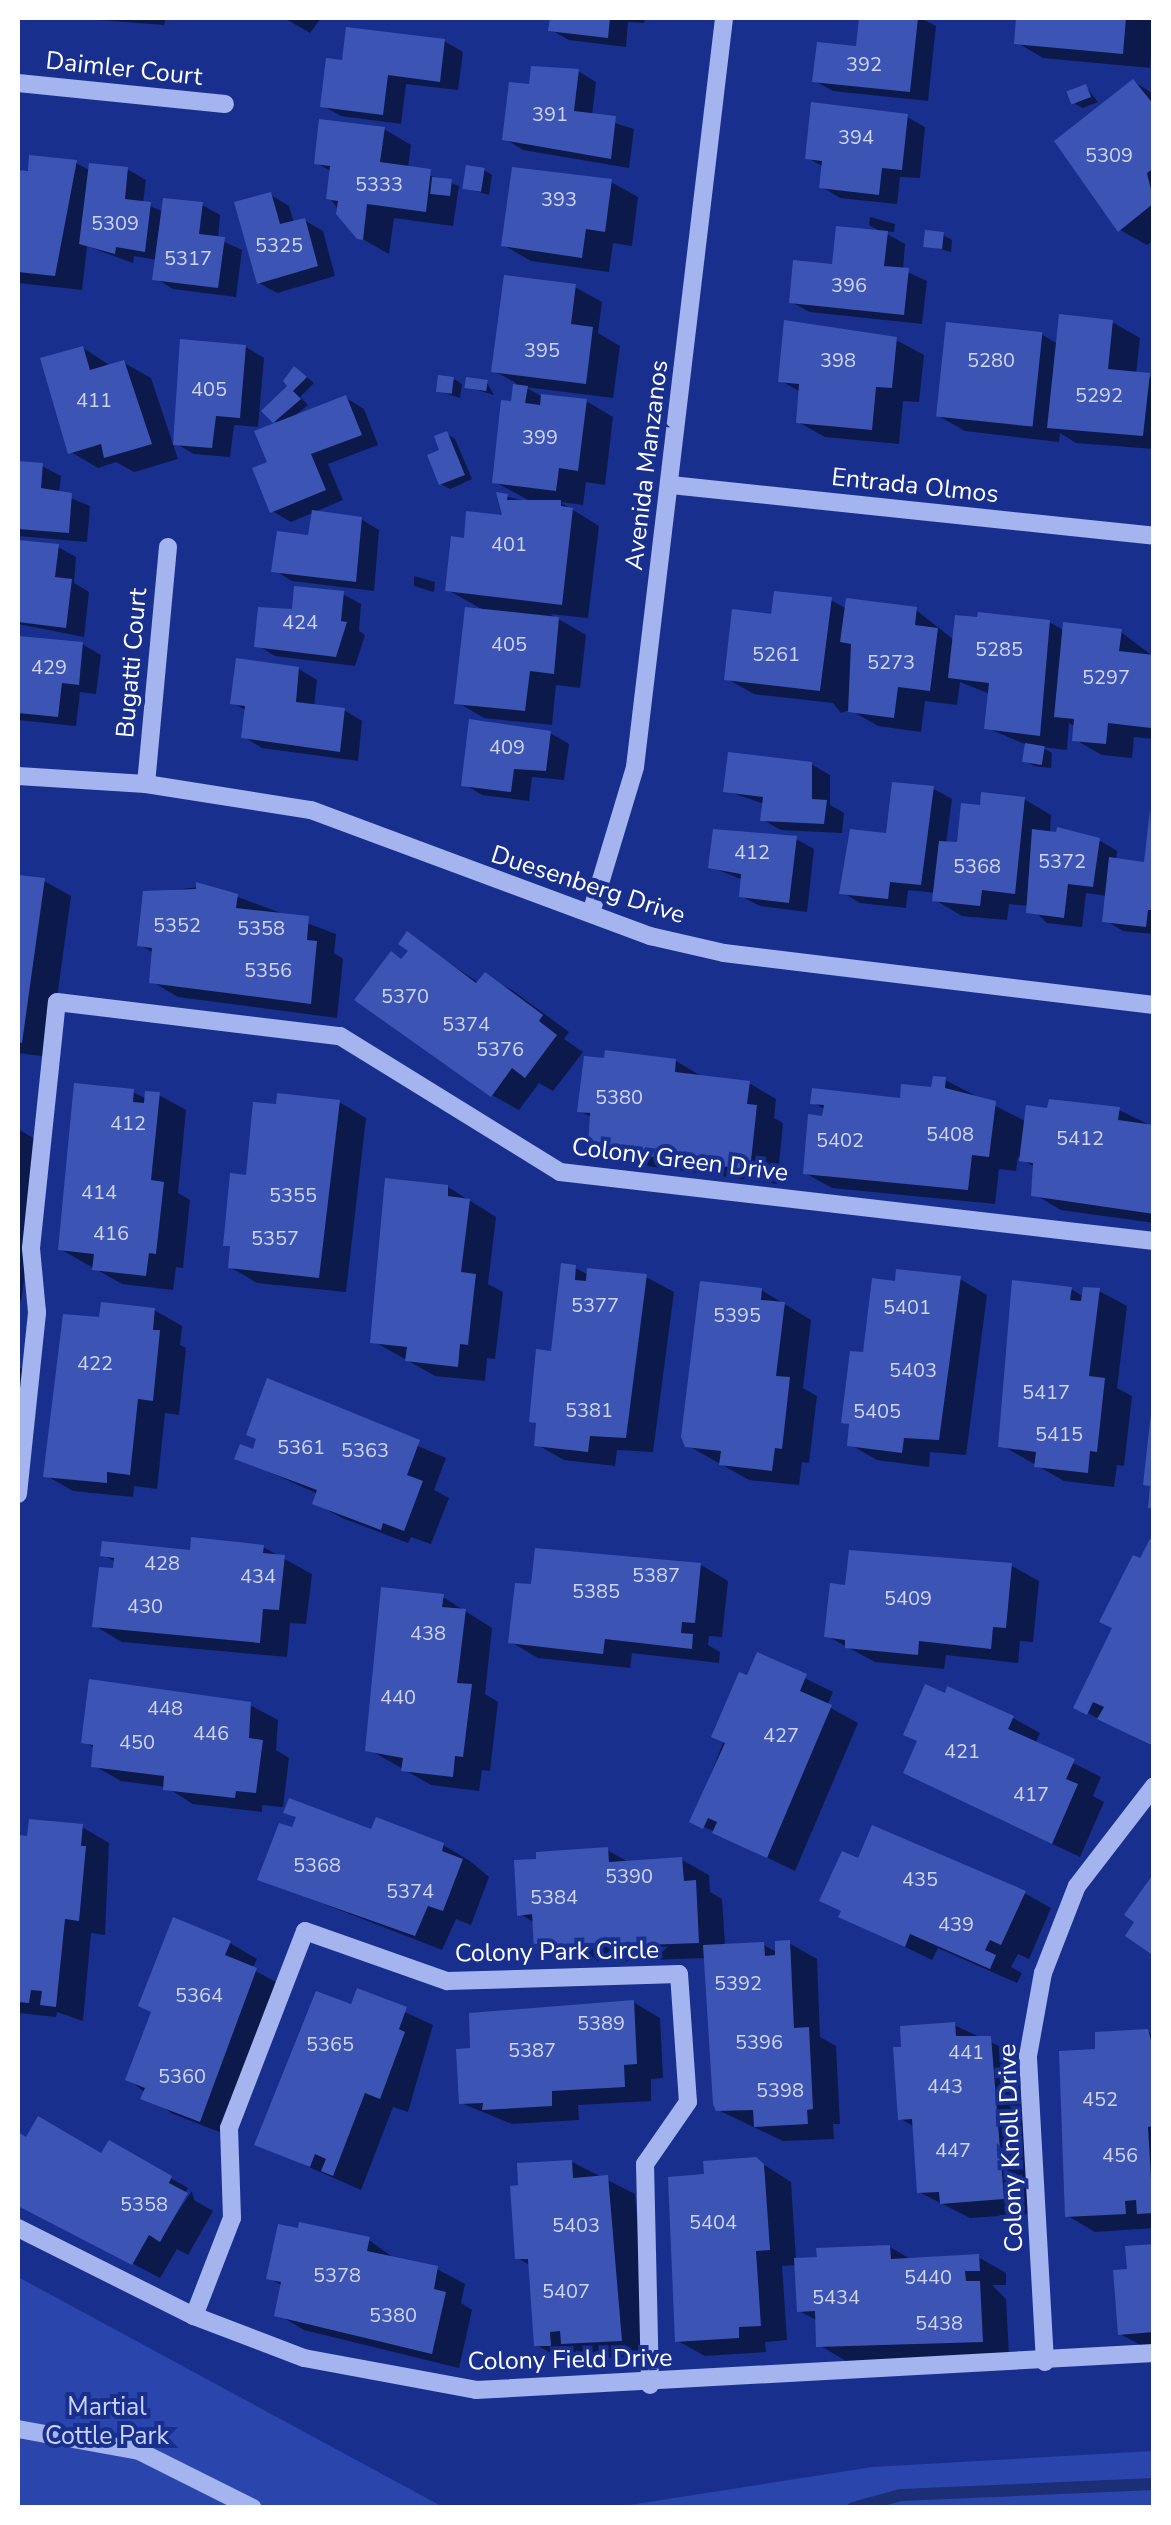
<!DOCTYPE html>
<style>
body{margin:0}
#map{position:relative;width:1171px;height:2525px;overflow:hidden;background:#182f8e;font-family:"Nunito Sans",sans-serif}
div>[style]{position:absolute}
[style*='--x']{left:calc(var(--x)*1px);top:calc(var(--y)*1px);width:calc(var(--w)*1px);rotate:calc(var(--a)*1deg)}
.green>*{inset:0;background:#2a46ac}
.shadow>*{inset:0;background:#0007}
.stream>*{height:12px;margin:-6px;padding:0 6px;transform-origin:6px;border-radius:6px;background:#1c2e76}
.building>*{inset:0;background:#3c55b4;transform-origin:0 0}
.minor>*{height:18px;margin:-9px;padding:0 9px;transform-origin:9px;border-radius:9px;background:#a4b4ef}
span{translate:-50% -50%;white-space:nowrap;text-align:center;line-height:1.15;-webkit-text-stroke:8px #182f8e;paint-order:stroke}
.number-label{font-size:20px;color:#ced4ec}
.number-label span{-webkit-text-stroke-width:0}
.street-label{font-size:25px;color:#fff}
.park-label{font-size:25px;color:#cad4fb}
.frame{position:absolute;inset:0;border:20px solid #fff;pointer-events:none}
</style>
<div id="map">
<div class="green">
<div style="clip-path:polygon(18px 2277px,443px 2507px,18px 2507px)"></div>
<div style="clip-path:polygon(1153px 2451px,1153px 2507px,617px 2507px,872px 2467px)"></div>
</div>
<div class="shadow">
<div style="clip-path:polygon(73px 18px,166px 18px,164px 25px)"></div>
<div style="clip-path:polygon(284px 18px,321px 18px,310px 33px)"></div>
<div style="clip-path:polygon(552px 18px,645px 18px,644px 23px,628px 22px,626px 47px,569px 40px,551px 30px)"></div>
<div style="clip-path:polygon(862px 18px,921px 18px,936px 26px,928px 101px,833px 91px,815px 81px,858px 49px)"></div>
<div style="clip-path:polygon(1019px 18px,1154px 18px,1150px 68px,1043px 58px,1016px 42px)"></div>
<div style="clip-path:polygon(444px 41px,463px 52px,458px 90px,406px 84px,401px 124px,341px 116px,323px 106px,344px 63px)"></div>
<div style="clip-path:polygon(578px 71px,596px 82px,592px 116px,634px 129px,629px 168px,523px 150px,505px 139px,531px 87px)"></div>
<div style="clip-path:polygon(1134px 82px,1154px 94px,1154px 240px,1147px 245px,1120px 230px)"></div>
<div style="clip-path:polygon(1086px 87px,1098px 102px,1083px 108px,1075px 104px)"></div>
<div style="clip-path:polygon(907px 117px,925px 127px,920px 178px,900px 177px,897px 204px,840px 198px,822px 187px,824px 167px,808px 158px)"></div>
<div style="clip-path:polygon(384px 129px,411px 145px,408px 168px,459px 186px,453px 226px,394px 218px,389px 254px,359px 237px,329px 197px,332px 172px,317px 163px)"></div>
<div style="clip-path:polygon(76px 163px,91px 171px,127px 169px,146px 180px,143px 203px,164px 212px,202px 205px,220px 215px,218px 239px,242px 250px,236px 297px,173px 289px,155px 278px,157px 260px,134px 256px,133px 263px,87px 246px,82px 290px,18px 283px,18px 172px)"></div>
<div style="clip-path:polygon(484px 170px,492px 175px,489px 195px,465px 188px)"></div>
<div style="clip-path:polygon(611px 182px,638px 197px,632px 246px,613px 243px,609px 272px,531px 261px,503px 245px)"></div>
<div style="clip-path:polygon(271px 195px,289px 206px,294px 223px,304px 220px,323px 231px,335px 276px,277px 293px,259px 283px)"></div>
<div style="clip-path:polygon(870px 217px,895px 224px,894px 232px,882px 231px,905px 244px,903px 270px,927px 281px,922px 324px,810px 312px,791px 302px,883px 233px,869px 225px)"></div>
<div style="clip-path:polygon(943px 235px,952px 240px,951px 252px,926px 245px)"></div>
<div style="clip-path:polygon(575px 287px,602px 302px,598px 333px,620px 346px,613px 398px,525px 387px,541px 396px,586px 401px,613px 417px,605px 485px,586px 482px,583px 505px,560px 502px,599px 526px,588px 618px,550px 614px,586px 635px,580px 688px,556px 685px,552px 725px,484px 718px,457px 702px,485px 611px,448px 590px,466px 541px,506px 518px,500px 495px,534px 503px,495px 482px,516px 383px,494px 371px)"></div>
<div style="clip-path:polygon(1112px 322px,1140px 338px,1136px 374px,1154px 378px,1154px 449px,1076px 443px,1060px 433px,1059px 442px,965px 431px,937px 415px,1041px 334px,1058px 344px)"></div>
<div style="clip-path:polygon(896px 340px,924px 355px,919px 402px,903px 401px,899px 444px,825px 437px,798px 422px,801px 392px,781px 381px)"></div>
<div style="clip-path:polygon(246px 347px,264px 358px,258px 427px,234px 425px,230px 457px,194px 454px,175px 443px)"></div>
<div style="clip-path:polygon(83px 348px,111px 366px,124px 363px,151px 378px,178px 459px,134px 472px,116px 462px,98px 468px,71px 452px)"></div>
<div style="clip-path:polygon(303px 374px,314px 383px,300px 397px,308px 405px,292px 418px,346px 398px,364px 409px,378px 445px,328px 464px,343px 500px,291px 522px,272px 511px,270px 463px,280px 424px,274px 421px)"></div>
<div style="clip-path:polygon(454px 379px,462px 384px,460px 398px,438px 391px)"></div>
<div style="clip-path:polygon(487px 383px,494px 395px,467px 387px)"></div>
<div style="clip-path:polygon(447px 434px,455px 439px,472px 479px,450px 489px,441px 484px)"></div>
<div style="clip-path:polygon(18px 465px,42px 466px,61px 476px,59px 493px,90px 506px,87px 542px,18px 536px)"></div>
<div style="clip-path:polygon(361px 519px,379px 530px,374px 591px,292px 581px,274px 570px,310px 538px)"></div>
<div style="clip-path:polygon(18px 542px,58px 547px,76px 557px,74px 583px,89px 592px,84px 637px,18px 624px)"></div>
<div style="clip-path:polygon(414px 576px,435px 582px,434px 592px,414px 586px)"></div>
<div style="clip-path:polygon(343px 594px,361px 604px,359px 631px,365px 635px,355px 666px,275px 656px,257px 645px,294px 612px)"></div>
<div style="clip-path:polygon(831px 600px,847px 609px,916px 610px,954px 640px,1049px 622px,1065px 631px,1121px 632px,1154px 657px,1154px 739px,1134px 737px,1132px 758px,1102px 755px,1074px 739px,1076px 727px,1069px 723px,1067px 750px,1041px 747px,1052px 753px,1051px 768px,1034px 766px,1025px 761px,1027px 745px,987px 728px,990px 694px,960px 682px,957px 705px,925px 701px,921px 732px,878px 726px,850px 710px,841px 713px,833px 703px,754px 694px,727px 679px,774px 616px)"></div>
<div style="clip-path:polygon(21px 638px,82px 644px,101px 655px,96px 694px,80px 692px,76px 726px,18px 720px)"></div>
<div style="clip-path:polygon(299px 669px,317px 680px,314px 707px,344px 710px,362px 721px,358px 761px,262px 748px,244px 737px,247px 711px,233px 703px)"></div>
<div style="clip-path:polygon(550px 733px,569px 744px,564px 780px,532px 777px,529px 801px,482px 795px,464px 784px)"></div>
<div style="clip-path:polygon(811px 764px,830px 775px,830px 805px,844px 813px,842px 833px,781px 830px,763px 820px,765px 804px,726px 791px)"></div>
<div style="clip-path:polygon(934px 789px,952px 799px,946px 844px,959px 845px,982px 808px,1024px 799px,1051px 815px,1050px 832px,1099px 840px,1117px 851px,1116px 861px,1147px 864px,1154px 813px,1154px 934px,1123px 931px,1105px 920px,1107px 896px,1086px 893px,1082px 927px,1047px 923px,1029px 906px,1009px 904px,1007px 920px,962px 916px,935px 900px,936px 893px,908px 890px,906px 908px,860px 903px,842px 892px)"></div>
<div style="clip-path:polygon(796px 839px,814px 849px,807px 912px,760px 906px,741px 896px,743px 880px,711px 867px)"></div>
<div style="clip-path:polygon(18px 877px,44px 881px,71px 896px,49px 1057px,18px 1053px)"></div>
<div style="clip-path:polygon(209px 886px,336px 934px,334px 953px,343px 959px,337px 1018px,178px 997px,151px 981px,154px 953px,140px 945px,145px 893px)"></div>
<div style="clip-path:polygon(408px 935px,479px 983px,485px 975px,512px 990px,569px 1032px,564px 1039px,583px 1052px,553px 1091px,539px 1083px,519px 1110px,492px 1095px,403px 961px,411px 950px)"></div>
<div style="clip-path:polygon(676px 1061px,703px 1077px,749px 1083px,776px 1099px,774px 1118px,783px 1123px,777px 1184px,618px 1162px,590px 1146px,592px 1118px,579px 1110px)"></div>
<div style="clip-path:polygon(945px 1080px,1027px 1122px,1119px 1110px,1154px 1127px,1154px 1223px,1061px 1210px,1034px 1194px,1036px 1168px,1018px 1157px,1016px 1171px,999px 1169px,995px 1204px,832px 1188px,805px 1173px,826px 1110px,812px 1102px,902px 1101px)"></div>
<div style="clip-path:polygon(133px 1092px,147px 1099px,159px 1095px,186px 1110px,178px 1193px,190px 1200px,183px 1268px,176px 1267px,173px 1290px,122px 1284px,60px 1249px)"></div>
<div style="clip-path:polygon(339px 1102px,366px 1118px,346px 1292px,257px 1283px,230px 1267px,232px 1248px,226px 1244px,278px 1107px)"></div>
<div style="clip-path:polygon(18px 1129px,43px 1144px,21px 1302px,18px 1302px)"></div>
<div style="clip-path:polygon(448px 1187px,496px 1217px,488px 1284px,503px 1292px,495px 1359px,487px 1358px,485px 1381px,435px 1376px,373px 1341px)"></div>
<div style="clip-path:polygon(575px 1268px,589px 1275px,646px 1277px,674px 1292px,653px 1452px,617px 1450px,615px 1466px,564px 1460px,536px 1444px,539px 1425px,531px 1420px)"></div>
<div style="clip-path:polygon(960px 1279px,987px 1295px,966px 1455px,930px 1452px,929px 1467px,877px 1460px,849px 1444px,852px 1426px,844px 1422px,897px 1284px)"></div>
<div style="clip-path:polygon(1071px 1289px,1084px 1297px,1099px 1291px,1127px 1306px,1117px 1388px,1132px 1396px,1124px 1466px,1117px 1465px,1114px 1487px,1064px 1481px,1001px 1445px)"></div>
<div style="clip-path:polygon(761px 1290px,811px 1320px,803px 1388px,817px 1396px,809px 1463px,802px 1462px,799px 1485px,749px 1480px,687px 1445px)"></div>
<div style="clip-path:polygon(154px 1310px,182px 1326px,180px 1345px,186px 1348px,179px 1415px,165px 1413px,157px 1489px,134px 1486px,133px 1497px,73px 1491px,45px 1475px,102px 1320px)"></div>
<div style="clip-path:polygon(18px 1367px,26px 1371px,18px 1466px)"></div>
<div style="clip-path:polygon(268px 1382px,446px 1458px,434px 1490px,449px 1498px,431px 1544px,411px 1537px,408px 1543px,342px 1518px,315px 1503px,318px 1494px,238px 1458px,254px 1452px)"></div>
<div style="clip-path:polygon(1154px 1543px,1154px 1747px,1076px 1707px)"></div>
<div style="clip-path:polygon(263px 1547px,312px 1574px,306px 1624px,290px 1623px,287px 1657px,122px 1642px,95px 1626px,116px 1562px,103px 1555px)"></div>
<div style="clip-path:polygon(701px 1565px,728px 1581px,722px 1637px,709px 1636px,708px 1645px,720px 1652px,719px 1663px,632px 1653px,630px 1668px,538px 1658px,511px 1642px)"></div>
<div style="clip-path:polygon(1012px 1566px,1039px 1581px,1033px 1642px,1020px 1641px,1018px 1663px,946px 1655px,944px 1669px,875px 1662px,827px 1636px)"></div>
<div style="clip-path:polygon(443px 1597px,492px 1628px,485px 1694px,498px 1702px,490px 1771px,482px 1770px,479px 1791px,431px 1785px,368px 1749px)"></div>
<div style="clip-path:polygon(758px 1655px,833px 1692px,827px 1706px,858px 1723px,795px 1871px,692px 1821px)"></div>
<div style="clip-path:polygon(250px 1705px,278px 1720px,276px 1750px,289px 1758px,283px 1807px,262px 1805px,262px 1812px,193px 1804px,166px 1787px,121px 1781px,93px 1765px,96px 1749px,84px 1742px)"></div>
<div style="clip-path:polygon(1013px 1718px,1040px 1733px,1035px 1744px,1101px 1777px,1093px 1796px,1104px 1802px,1080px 1857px,933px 1787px)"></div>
<div style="clip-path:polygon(287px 1812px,443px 1845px,470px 1861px,489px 1877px,471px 1925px,456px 1919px,442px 1950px,260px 1879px,293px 1831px,298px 1818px)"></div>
<div style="clip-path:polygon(82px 1827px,109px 1843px,105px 1935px,91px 1933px,83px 2021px,57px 2012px,56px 2017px,18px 2013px,18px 1837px)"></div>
<div style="clip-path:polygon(607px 1850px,630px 1863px,682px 1860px,709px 1875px,710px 1892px,722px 1899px,725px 1946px,764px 1945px,778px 1953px,789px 1943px,817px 1959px,820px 2037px,836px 2046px,840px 2124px,833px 2124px,834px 2139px,783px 2141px,718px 2110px,707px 1958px,564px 1963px,536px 1947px,535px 1923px,520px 1914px)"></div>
<div style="clip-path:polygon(859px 1861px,1024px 1893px,1051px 1908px,1029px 1959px,1018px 1954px,1011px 1967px,1022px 1973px,1017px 1983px,938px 1948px,932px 1960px,841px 1916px)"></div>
<div style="clip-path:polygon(230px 1943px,257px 1959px,252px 1969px,283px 1986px,227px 2135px,171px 2113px,128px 2079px)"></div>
<div style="clip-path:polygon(359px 1991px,433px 2025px,408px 2112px,393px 2107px,361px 2190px,257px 2144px)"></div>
<div style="clip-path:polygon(633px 2002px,660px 2018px,663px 2078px,651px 2079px,651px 2101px,578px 2105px,579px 2120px,512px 2124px,461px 2103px)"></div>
<div style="clip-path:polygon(954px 2025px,1018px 2055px,1030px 2214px,970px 2218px,919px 2192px,915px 2127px,901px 2119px)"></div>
<div style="clip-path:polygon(1147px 2031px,1154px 2035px,1153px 2228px,1095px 2232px,1068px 2216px,1098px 2051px)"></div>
<div style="clip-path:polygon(18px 2135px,102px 2156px,110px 2144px,188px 2188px,156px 2244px,192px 2191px,194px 2200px,213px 2211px,188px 2255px,177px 2249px,160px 2278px,18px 2203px)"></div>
<div style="clip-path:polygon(755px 2159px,791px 2182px,796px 2260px,890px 2247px,912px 2260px,978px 2257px,1006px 2273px,1006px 2285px,992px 2285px,1006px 2299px,1009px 2356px,846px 2361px,819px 2345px,818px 2321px,799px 2311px,797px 2265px,782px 2266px,787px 2340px,765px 2342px,766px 2352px,705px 2356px,678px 2341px,707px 2176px)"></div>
<div style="clip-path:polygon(572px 2162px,635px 2194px,648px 2355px,591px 2359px,576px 2350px,577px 2360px,564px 2361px,537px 2345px,531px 2266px,518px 2258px)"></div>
<div style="clip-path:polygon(369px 2240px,395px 2259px,437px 2269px,465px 2284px,461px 2303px,472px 2310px,459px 2368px,304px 2330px,277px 2314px,283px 2286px,269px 2278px)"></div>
<div style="clip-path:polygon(1154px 2247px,1154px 2349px,1148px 2349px,1120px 2334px,1130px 2272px)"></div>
</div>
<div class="stream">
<div style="--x:853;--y:2508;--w:50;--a:-15.2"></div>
<div style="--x:901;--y:2495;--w:253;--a:-2.5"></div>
</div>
<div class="building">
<div style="clip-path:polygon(550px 18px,610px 18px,608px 38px,548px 31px)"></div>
<div style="clip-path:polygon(859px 18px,918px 18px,910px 92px,812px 82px,817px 42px,856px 46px)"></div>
<div style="clip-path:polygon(1016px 18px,1126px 18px,1123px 54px,1014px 44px)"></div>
<div style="clip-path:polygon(346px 27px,445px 39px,440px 82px,388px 75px,383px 115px,320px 107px,326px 58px,342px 60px)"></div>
<div style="clip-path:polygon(531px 66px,579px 69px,574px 111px,616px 116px,611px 159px,502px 140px,509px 82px,529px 84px)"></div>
<div style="clip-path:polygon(1133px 79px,1154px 105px,1154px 168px,1147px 173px,1154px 203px,1118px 232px,1054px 141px)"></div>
<div style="left:1086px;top:84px;width:14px;height:21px;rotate:69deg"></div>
<div style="clip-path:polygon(811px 102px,908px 114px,902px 170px,882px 168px,879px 195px,819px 188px,822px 161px,805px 159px)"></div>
<div style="clip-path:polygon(319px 119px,385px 127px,380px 162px,431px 169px,426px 212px,367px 204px,363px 240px,357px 239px,336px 214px,338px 201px,326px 199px,330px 166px,314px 164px)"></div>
<div style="clip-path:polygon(29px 155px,77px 160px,55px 276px,18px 272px,18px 170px,28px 171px)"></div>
<div style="clip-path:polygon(89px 163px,128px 167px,125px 199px,151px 202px,145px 252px,116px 247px,115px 254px,79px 244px)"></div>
<div style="left:466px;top:165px;width:19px;height:24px;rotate:9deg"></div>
<div style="clip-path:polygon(512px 167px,612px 179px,605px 232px,586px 229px,582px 258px,501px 246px)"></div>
<div style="left:432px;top:177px;width:20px;height:17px;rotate:6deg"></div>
<div style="clip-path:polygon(271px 192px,280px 224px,305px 218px,318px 266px,257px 284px,234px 202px)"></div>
<div style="clip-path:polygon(163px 198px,203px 202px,199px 234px,225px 237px,218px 288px,152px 280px)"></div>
<div style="clip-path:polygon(836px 226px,888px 231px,884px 266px,909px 268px,904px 315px,789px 303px,793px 260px,832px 264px)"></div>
<div style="left:925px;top:230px;width:19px;height:17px;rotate:6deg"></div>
<div style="clip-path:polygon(504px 275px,576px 284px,571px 324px,593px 327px,586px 384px,491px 372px)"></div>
<div style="clip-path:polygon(1059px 314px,1113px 320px,1108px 369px,1150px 373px,1143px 436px,1047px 428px)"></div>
<div style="clip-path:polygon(784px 320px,897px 337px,892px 388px,876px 387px,872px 430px,796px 423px,799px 384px,778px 382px)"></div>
<div style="left:946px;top:322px;width:97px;height:95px;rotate:6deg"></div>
<div style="clip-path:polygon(180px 339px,246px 345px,240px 418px,216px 416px,212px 448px,173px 445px)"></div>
<div style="clip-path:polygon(83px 346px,90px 370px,124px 360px,152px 444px,104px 458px,101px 444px,68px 454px,40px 358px)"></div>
<div style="clip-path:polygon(294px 366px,307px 377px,293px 391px,301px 399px,273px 423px,261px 411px,287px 386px,283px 381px)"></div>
<div style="left:438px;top:375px;width:16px;height:17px;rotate:7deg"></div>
<div style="left:466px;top:377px;width:22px;height:11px;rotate:8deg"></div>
<div style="clip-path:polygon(513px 384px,528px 386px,525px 403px,540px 405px,541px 394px,587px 399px,578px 471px,559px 468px,556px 491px,492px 483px,501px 400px,511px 401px)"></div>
<div style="clip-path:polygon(346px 395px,362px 435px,311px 454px,326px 490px,270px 513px,252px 468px,267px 462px,254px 431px)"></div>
<div style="clip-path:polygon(447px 431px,465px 475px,439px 485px,427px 455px,439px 450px,434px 436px)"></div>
<div style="clip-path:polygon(18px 461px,43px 463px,41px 488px,72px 493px,69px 533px,18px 529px)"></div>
<div style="clip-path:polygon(496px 492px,508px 494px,507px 500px,561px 500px,561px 506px,573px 508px,562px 605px,445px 591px,451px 536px,464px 538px,466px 511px,502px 515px)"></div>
<div style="clip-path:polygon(312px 510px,362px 517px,356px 582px,271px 572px,277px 531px,308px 535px)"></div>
<div style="clip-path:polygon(18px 540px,59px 544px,55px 577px,72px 579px,66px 628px,18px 622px)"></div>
<div style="clip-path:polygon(294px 586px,344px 591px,341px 621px,347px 622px,336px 657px,254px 647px,258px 607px,292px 609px)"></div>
<div style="clip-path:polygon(774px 591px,832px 597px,820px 691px,724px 680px,732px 609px,771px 614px)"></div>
<div style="clip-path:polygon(846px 598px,917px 607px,915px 625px,938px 628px,930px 691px,898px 687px,894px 718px,848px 712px,851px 644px,840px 642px)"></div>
<div style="clip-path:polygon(465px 607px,559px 617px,554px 674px,530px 671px,525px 711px,454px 704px)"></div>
<div style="clip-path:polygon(978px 612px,1050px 620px,1040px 736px,984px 729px,989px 683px,948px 678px,955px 615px,977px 617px)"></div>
<div style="clip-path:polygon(1063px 622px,1122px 629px,1119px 651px,1154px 655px,1151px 728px,1108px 723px,1106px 744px,1072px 741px,1074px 719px,1054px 717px)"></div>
<div style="clip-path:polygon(19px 636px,83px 642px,79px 685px,62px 683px,58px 717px,18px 713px)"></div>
<div style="clip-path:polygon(236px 658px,299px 667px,296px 702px,345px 708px,340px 752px,241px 738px,245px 706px,230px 704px)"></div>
<div style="clip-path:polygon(469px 719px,551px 731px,546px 771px,514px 769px,511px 792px,461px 786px)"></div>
<div style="left:1025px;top:743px;width:20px;height:19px;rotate:9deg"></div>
<div style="clip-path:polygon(728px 752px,812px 762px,812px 799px,827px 800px,824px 824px,760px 821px,763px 797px,723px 792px)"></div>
<div style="clip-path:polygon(892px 782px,934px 786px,921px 885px,890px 882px,888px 899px,839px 894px,850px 829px,886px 833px)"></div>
<div style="clip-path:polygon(981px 792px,1025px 797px,1015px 894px,982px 890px,980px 906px,932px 901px,939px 841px,957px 842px,961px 803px,980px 805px)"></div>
<div style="clip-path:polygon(1150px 810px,1154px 910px,1148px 910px,1146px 927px,1102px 922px,1109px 857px,1144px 862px)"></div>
<div style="clip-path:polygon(1057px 827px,1100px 838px,1093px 887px,1068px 884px,1064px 918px,1026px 913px,1032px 829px,1056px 832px)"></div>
<div style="clip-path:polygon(713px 829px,797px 836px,789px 903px,739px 897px,741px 874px,708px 868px)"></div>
<div style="clip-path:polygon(18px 875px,45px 878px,22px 1043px,18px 1042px)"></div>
<div style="clip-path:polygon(196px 882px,238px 894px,236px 908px,309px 916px,307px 940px,317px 941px,311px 1004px,149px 983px,152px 948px,137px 946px,143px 891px,196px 889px)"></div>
<div style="clip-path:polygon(407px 931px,476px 983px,485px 972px,543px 1015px,539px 1021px,557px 1035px,525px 1078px,512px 1068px,491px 1097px,354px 1000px,391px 951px,401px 959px,408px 951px,398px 944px)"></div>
<div style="clip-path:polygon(605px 1050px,676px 1059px,675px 1072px,750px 1081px,747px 1104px,757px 1105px,750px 1170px,588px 1148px,590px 1113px,577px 1112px,584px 1056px,604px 1058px)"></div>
<div style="clip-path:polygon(933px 1076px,946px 1077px,945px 1088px,996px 1101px,989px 1157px,972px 1155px,968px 1190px,803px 1174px,808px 1114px,822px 1116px,824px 1105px,810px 1104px,812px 1088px,900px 1098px,901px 1084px,931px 1087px)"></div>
<div style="clip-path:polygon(74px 1083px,134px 1089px,133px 1102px,144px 1103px,145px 1091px,160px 1092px,151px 1180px,164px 1182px,156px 1254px,149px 1253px,146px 1276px,92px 1270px,94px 1254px,58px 1250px)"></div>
<div style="clip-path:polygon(277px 1093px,340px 1100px,319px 1278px,228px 1268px,230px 1246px,223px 1246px,230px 1173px,246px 1175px,253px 1102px,276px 1104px)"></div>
<div style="clip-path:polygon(1049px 1099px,1120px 1107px,1118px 1120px,1154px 1125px,1154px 1214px,1031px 1196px,1033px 1163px,1019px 1161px,1026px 1105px,1047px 1108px)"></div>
<div style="clip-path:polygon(385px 1178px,448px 1185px,448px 1196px,470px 1199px,461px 1272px,476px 1274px,468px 1345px,460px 1344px,458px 1367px,405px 1361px,407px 1347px,370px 1343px)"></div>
<div style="clip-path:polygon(561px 1263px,576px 1265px,575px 1280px,586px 1281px,587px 1268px,647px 1274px,626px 1438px,590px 1436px,588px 1452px,534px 1446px,536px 1423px,529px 1422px,536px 1349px,551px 1351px)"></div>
<div style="clip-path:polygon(896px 1269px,961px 1276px,939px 1440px,904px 1438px,902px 1453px,847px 1446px,849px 1424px,841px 1423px,850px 1351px,863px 1352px,872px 1278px,895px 1281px)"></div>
<div style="clip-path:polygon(1012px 1280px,1072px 1287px,1070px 1300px,1081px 1301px,1083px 1287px,1100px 1288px,1089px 1376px,1105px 1378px,1097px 1452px,1090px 1451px,1088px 1473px,1034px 1467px,1036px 1452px,998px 1447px)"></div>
<div style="clip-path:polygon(700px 1281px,762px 1288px,761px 1300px,785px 1302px,776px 1376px,790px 1377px,782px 1449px,775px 1448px,772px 1471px,719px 1465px,721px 1451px,685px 1447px,681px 1437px)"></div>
<div style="clip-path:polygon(101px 1302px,155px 1308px,153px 1330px,160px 1330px,153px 1401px,138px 1399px,130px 1475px,107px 1472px,107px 1483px,43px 1477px,63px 1314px,99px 1317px)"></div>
<div style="clip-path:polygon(267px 1378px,420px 1440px,407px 1475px,423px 1481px,404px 1531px,383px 1523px,381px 1530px,312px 1504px,317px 1490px,234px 1459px,240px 1444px,253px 1449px,256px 1439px,246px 1435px)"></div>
<div style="clip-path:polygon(1151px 1413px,1154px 1413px,1154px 1508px,1148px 1508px,1150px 1486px,1143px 1485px)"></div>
<div style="clip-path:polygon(191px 1537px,264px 1545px,263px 1553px,285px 1555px,279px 1610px,263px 1609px,260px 1643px,92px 1627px,99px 1567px,113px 1568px,114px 1558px,100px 1556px,102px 1541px,190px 1550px)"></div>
<div style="clip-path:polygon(1150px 1539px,1154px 1540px,1151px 1745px,1097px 1719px,1104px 1707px,1093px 1702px,1087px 1715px,1073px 1708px,1112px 1628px,1099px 1622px,1133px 1555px,1140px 1558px)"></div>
<div style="clip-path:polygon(535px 1548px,701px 1563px,695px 1623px,682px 1622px,681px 1633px,693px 1634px,692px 1649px,605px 1639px,603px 1654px,508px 1643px,515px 1583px,531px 1584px)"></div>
<div style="clip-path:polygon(849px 1550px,1012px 1563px,1006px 1628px,993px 1627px,991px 1649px,919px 1641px,918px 1655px,845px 1648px,845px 1640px,824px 1637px,830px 1583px,845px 1585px)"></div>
<div style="clip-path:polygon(381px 1587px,444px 1594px,442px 1607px,466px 1609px,457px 1683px,472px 1684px,463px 1757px,455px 1756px,453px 1777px,401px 1771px,403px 1758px,365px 1751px)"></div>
<div style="clip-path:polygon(757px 1652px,807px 1674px,800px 1691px,832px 1705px,767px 1858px,712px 1833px,717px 1822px,708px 1818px,703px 1829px,689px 1822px,725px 1743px,711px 1737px,739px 1672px,747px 1675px)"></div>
<div style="clip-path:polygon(89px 1679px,251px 1702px,249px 1738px,263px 1740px,256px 1793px,236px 1791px,235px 1798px,163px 1790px,164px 1776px,91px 1767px,93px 1745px,81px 1743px)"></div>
<div style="clip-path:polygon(925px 1684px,945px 1693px,947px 1686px,1014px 1716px,1008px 1729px,1075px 1759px,1066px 1779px,1078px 1784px,1052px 1844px,903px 1773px,917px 1741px,903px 1735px)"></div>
<div style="clip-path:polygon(289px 1798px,371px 1829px,376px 1817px,444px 1843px,442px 1851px,463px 1859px,443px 1911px,428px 1906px,415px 1936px,257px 1880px,279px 1823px,292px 1827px,296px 1817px,283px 1813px)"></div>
<div style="clip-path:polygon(29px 1819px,83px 1824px,81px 1846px,86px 1846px,79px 1921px,65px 1919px,56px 2007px,40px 2005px,42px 1991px,31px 1990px,29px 2003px,18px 2002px,18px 1835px,27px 1836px)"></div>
<div style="clip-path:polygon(872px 1825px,1026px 1891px,1001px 1945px,990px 1940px,985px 1950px,996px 1955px,990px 1969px,910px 1934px,905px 1947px,838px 1917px,841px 1911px,819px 1901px,842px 1851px,858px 1858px)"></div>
<div style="clip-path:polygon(608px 1847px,609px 1862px,682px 1857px,684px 1881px,696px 1880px,699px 1943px,534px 1949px,532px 1914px,517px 1916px,514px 1860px,536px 1859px,536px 1852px)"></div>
<div style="clip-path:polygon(1154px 1873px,1154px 1956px,1125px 1936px,1134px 1922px,1124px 1915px)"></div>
<div style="clip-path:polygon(173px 1917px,231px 1941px,225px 1955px,257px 1968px,200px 2122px,140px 2099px,145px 2088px,125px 2080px,151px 2012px,138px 2006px)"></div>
<div style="clip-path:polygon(790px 1940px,794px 2028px,809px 2027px,813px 2109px,807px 2110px,808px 2124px,754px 2127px,753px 2110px,716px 2111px,713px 2104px,703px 1945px,764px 1942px,765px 1956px,775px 1955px,775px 1941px)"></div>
<div style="clip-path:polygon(357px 1988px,407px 2007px,399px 2029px,405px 2032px,380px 2099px,365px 2093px,333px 2176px,321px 2171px,326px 2159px,315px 2154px,310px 2167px,254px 2145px,316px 1991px,351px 2004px)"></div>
<div style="clip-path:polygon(634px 2000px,637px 2064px,624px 2065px,625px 2087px,552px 2091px,552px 2106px,482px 2110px,483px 2103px,459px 2104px,456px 2049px,470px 2048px,469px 2013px)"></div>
<div style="clip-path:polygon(955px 2022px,956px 2036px,991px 2036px,1004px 2199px,940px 2204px,939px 2192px,917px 2193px,912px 2119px,898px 2120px,893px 2047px,901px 2047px,900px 2026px)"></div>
<div style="clip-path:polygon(1148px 2029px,1154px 2052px,1154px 2126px,1148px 2127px,1153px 2213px,1137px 2214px,1136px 2200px,1125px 2201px,1126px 2214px,1065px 2217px,1059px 2051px,1095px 2049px,1095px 2032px)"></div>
<div style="clip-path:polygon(38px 2116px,101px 2153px,109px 2140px,172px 2176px,169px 2183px,188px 2193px,160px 2242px,149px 2235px,132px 2265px,18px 2206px,18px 2132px,26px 2137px)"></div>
<div style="clip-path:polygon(756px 2157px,764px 2164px,770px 2250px,756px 2251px,761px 2326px,739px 2327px,739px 2338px,675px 2342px,668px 2177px,704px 2174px,703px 2161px)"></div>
<div style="clip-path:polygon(572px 2160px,573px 2178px,608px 2175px,622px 2341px,561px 2344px,560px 2331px,550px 2332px,551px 2346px,534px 2346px,528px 2259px,515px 2259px,510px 2186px,518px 2185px,517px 2163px)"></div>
<div style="clip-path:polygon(299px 2222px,370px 2237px,367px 2251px,438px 2266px,434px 2289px,446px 2292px,432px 2354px,274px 2316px,281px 2282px,266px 2279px,278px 2224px,298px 2228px)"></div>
<div style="clip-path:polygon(1154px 2244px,1154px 2332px,1118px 2335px,1113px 2270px,1127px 2269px,1125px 2246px)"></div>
<div style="clip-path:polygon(890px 2245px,891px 2259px,979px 2254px,980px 2271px,965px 2271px,966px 2281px,980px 2281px,983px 2342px,816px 2347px,815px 2311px,797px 2312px,794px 2258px,817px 2257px,816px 2248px)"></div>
</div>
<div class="minor">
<div style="--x:18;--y:83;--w:208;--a:5.8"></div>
<div style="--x:671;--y:485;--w:486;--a:6"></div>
<div style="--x:18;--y:776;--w:128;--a:3.6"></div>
<div style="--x:146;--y:784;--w:167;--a:9"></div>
<div style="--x:311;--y:810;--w:362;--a:20.4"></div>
<div style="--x:650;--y:936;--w:76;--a:12.9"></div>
<div style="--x:724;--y:953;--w:433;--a:6.9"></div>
<div style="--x:146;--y:784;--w:238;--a:-84.7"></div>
<div style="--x:591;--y:913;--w:152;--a:-73.2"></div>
<div style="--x:635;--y:767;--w:754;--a:-83.22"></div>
<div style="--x:18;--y:1494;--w:183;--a:-84"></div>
<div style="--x:37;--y:1312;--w:64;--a:-95.4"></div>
<div style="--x:31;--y:1248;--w:247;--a:-84"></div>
<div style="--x:57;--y:1002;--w:285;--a:6.9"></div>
<div style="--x:340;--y:1036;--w:259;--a:31.7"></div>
<div style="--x:560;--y:1172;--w:598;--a:6.63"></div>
<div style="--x:18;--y:2228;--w:197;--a:26.6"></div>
<div style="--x:194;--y:2316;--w:118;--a:20.9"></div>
<div style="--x:304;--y:2358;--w:175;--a:10.5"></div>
<div style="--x:476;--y:2390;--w:679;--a:-3.12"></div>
<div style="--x:194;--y:2316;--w:105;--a:-68.8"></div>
<div style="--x:232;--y:2218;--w:90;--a:-91.9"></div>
<div style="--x:229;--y:2128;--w:211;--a:-68.9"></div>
<div style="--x:305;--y:1931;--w:151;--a:19.4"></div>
<div style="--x:447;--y:1981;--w:232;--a:-1.7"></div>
<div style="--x:679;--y:1974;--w:128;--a:86"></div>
<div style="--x:688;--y:2102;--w:75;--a:124.7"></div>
<div style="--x:645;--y:2164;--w:221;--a:88.7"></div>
<div style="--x:1045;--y:2362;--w:306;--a:-93.2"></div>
<div style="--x:1028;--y:2056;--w:84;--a:-79.8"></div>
<div style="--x:1043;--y:1973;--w:93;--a:-68.7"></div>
<div style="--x:1077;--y:1886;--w:126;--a:-52.4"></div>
<div style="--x:18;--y:2429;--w:123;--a:10.3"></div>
<div style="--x:139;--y:2451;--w:127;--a:26.6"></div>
</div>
<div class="number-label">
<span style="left:864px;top:64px">392</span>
<span style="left:550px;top:114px">391</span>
<span style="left:856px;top:137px">394</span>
<span style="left:1109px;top:155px">5309</span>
<span style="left:379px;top:184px">5333</span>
<span style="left:559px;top:199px">393</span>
<span style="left:115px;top:223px">5309</span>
<span style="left:279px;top:245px">5325</span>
<span style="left:188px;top:258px">5317</span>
<span style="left:849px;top:285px">396</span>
<span style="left:542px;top:350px">395</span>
<span style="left:838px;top:360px">398</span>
<span style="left:991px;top:360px">5280</span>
<span style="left:209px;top:389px">405</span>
<span style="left:1099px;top:395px">5292</span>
<span style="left:94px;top:400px">411</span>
<span style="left:540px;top:437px">399</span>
<span style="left:509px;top:544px">401</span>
<span style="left:300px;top:622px">424</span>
<span style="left:509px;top:644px">405</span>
<span style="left:999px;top:649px">5285</span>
<span style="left:776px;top:654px">5261</span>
<span style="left:891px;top:662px">5273</span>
<span style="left:49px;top:667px">429</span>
<span style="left:1106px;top:677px">5297</span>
<span style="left:507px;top:747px">409</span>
<span style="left:752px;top:852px">412</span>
<span style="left:1062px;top:861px">5372</span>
<span style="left:977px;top:866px">5368</span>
<span style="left:177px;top:925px">5352</span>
<span style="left:261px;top:928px">5358</span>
<span style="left:268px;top:970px">5356</span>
<span style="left:405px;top:996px">5370</span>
<span style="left:466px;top:1024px">5374</span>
<span style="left:500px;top:1049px">5376</span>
<span style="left:619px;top:1097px">5380</span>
<span style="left:128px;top:1123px">412</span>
<span style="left:950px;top:1134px">5408</span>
<span style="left:1080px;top:1138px">5412</span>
<span style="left:840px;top:1140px">5402</span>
<span style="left:99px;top:1192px">414</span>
<span style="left:293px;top:1195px">5355</span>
<span style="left:111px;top:1233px">416</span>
<span style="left:275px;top:1238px">5357</span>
<span style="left:595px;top:1305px">5377</span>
<span style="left:907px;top:1307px">5401</span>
<span style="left:737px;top:1315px">5395</span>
<span style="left:95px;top:1363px">422</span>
<span style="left:913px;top:1370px">5403</span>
<span style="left:1046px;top:1392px">5417</span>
<span style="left:589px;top:1410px">5381</span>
<span style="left:877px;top:1411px">5405</span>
<span style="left:1059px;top:1434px">5415</span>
<span style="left:301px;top:1447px">5361</span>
<span style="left:365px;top:1450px">5363</span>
<span style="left:162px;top:1563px">428</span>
<span style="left:656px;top:1575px">5387</span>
<span style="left:258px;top:1576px">434</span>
<span style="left:596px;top:1591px">5385</span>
<span style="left:908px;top:1598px">5409</span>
<span style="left:145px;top:1606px">430</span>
<span style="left:428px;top:1633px">438</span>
<span style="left:398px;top:1697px">440</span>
<span style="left:165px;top:1708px">448</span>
<span style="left:211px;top:1733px">446</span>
<span style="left:781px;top:1735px">427</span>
<span style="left:137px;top:1742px">450</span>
<span style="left:962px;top:1751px">421</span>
<span style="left:1031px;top:1794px">417</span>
<span style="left:317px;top:1865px">5368</span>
<span style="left:629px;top:1876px">5390</span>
<span style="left:920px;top:1879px">435</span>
<span style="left:410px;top:1891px">5374</span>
<span style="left:554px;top:1897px">5384</span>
<span style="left:956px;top:1924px">439</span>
<span style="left:738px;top:1983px">5392</span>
<span style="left:199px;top:1995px">5364</span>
<span style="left:601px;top:2023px">5389</span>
<span style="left:759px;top:2042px">5396</span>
<span style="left:330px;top:2044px">5365</span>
<span style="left:532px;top:2050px">5387</span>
<span style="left:966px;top:2052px">441</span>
<span style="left:182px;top:2076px">5360</span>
<span style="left:945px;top:2086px">443</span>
<span style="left:780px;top:2090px">5398</span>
<span style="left:1100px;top:2099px">452</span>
<span style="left:953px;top:2150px">447</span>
<span style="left:1120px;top:2155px">456</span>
<span style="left:144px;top:2204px">5358</span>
<span style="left:713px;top:2222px">5404</span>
<span style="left:576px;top:2225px">5403</span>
<span style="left:337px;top:2275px">5378</span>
<span style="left:928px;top:2277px">5440</span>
<span style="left:566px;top:2291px">5407</span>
<span style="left:836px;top:2297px">5434</span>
<span style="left:393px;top:2315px">5380</span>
<span style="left:939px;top:2323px">5438</span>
</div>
<div class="street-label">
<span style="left:124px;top:69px;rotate:6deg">Daimler Court</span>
<span style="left:647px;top:465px;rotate:-83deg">Avenida Manzanos</span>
<span style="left:915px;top:486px;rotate:6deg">Entrada Olmos</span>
<span style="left:132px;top:663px;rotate:-85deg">Bugatti Court</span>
<span style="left:588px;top:885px;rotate:18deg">Duesenberg Drive</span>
<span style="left:680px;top:1160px;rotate:7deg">Colony Green Drive</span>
<span style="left:557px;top:1952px;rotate:-1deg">Colony Park Circle</span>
<span style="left:1011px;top:2148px;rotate:-92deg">Colony Knoll Drive</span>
<span style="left:570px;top:2360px;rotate:-1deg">Colony Field Drive</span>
</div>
<div class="park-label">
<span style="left:107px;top:2422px">Martial<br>Cottle Park</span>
</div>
<div class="frame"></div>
</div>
